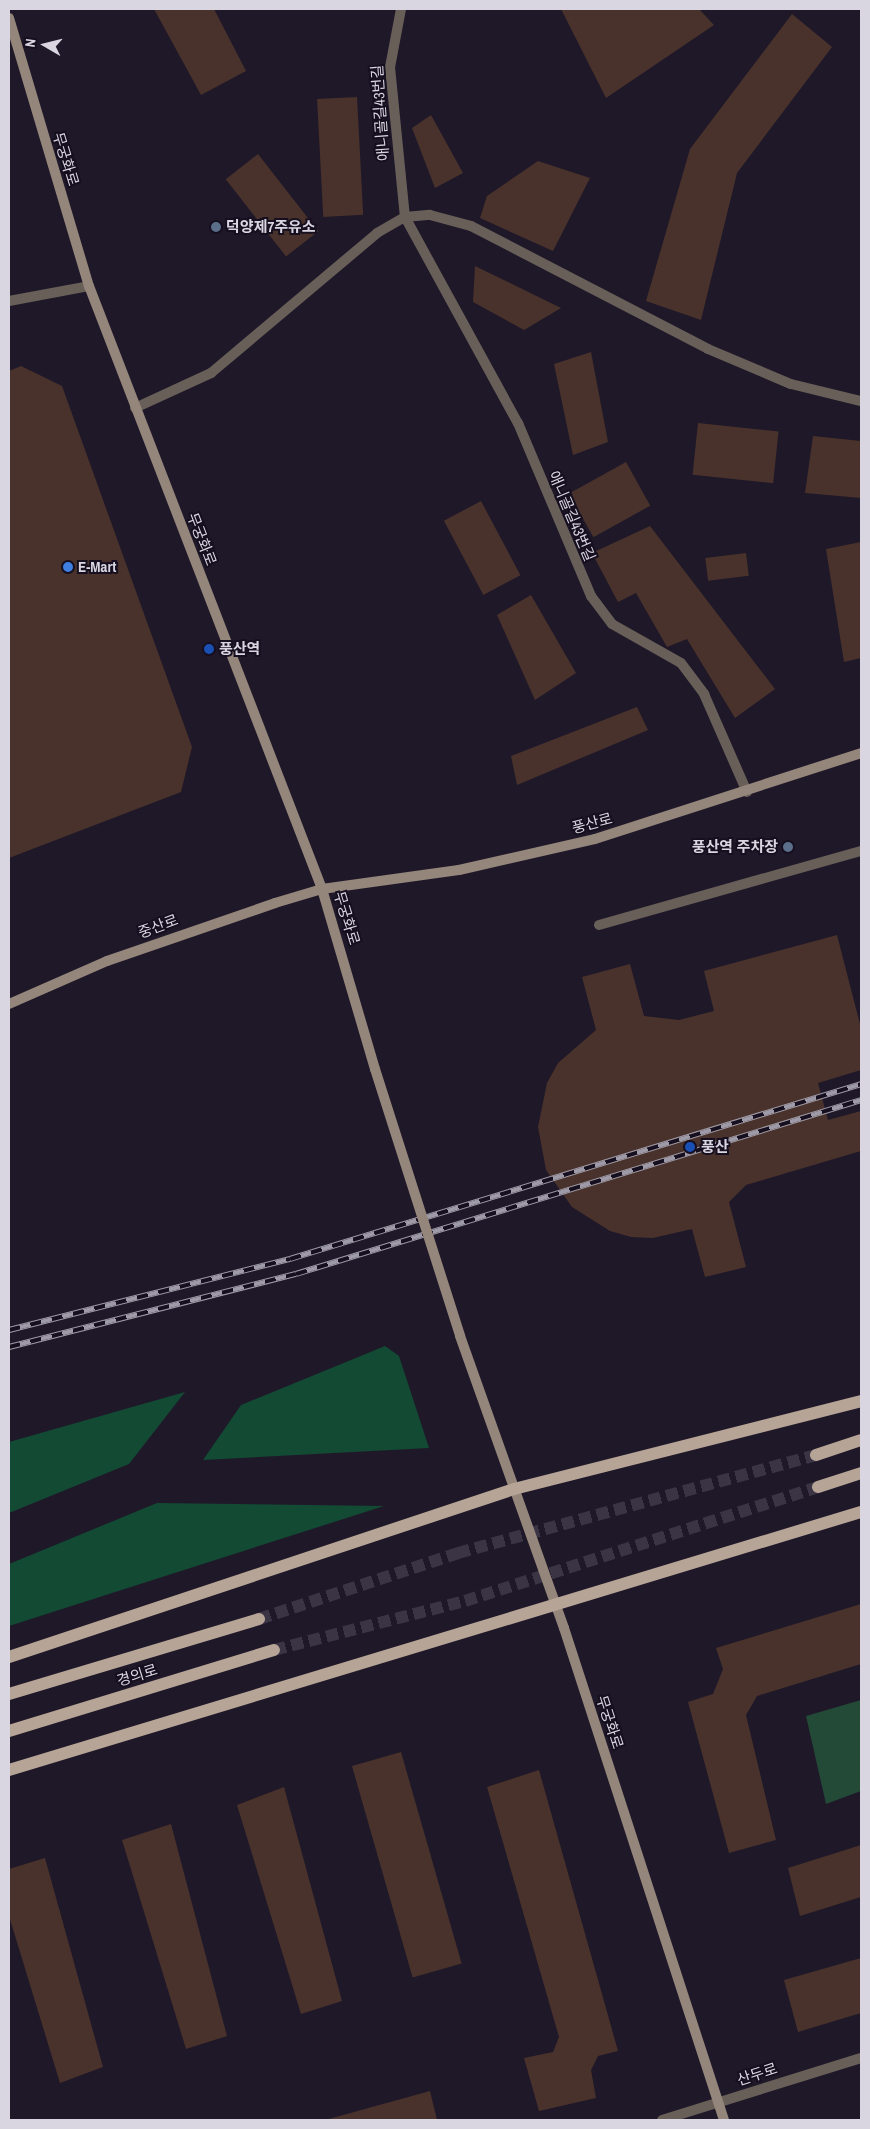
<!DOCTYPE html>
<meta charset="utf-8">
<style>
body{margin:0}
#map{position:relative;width:870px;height:2129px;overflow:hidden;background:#1f1829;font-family:"Archivo Narrow","Noto Sans KR",sans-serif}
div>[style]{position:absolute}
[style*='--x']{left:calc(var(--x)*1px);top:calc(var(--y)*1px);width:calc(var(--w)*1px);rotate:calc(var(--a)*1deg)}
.green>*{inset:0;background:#234937}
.forest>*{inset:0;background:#124a33}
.building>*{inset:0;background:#48322b;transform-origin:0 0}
.primary-tunnel>*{height:12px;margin-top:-6px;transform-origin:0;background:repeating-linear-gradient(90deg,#3b3445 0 12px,transparent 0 18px)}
.service>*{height:10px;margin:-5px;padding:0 5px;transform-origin:5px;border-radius:5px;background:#685f58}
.minor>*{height:10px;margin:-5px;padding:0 5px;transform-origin:5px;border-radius:5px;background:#685f58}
.secondary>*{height:10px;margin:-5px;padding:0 5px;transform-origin:5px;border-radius:5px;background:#94867b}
.primary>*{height:12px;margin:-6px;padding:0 6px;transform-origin:6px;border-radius:6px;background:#b6a496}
.rail>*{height:5.5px;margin-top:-2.75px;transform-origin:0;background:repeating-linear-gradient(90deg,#160f1f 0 11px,#9e9aa7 0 22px);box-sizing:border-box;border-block:1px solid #9e9aa7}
.secondary-bridge>*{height:10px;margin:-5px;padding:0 5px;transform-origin:5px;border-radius:5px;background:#94867b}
.dots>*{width:14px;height:14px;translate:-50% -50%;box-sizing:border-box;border:2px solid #160f1f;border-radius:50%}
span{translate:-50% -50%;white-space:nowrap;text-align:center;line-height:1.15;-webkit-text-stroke:4px #160f1f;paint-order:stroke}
.street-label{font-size:15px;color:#d9d5e1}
.poi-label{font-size:15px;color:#d9d5e1;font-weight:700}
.left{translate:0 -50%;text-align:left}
.right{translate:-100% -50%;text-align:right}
.frame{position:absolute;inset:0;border:10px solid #d9d5e1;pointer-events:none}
.north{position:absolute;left:20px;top:20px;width:50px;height:50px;-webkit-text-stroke:4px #160f1f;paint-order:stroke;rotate:278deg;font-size:14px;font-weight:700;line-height:20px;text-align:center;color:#d9d5e1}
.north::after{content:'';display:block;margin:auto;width:18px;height:22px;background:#d9d5e1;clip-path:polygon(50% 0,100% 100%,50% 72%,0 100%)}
</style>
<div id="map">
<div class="green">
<div style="clip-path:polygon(861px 1700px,861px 1791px,826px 1804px,806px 1716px)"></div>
</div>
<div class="forest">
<div style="clip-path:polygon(385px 1346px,399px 1356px,429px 1448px,203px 1460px,241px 1405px)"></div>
<div style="clip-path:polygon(185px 1392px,129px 1464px,9px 1513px,9px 1442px)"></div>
<div style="clip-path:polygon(157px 1503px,384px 1506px,9px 1626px,9px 1564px)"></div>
</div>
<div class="building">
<div style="clip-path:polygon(154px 9px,214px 9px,246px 71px,201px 95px)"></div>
<div style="clip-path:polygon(561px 9px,699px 9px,714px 25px,606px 98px)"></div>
<div style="clip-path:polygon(792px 14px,832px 47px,737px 173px,701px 320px,646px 301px,690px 149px)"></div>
<div style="left:357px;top:97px;width:118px;height:40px;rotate:87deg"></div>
<div style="clip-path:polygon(431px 115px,463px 173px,435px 188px,412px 128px)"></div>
<div style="left:258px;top:154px;width:98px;height:41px;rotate:52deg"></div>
<div style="clip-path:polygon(538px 161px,590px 178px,553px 251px,480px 218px,487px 196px)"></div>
<div style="clip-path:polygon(475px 266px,561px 308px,524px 330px,473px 302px)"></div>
<div style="clip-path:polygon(591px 352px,608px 442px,573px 455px,554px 364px)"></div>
<div style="clip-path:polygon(21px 366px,62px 386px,192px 747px,181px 792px,9px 858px,9px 371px)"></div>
<div style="left:698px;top:423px;width:81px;height:52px;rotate:6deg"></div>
<div style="clip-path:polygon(813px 436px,861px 441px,861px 498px,805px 493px)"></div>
<div style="left:626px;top:462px;width:50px;height:65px;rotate:61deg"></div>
<div style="left:481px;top:501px;width:84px;height:42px;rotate:62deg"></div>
<div style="clip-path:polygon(650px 526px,775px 689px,735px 718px,687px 639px,667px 647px,636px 593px,618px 602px,592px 553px)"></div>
<div style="clip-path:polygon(861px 542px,861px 658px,844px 662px,826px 549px)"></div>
<div style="left:746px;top:553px;width:23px;height:41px;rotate:83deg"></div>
<div style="clip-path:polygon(531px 595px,576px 673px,535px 700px,497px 615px)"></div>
<div style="clip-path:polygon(637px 707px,648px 730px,517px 785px,511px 756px)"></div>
<div style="clip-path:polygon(837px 935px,861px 1028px,861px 1070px,818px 1083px,828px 1120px,861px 1111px,861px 1151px,746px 1185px,729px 1202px,746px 1267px,705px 1277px,692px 1229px,653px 1238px,631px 1237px,610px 1231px,572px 1207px,546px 1170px,538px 1127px,547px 1083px,558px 1063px,596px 1030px,582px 977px,630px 964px,644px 1016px,679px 1020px,714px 1011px,704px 971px)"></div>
<div style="clip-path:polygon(861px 1604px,861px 1664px,757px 1696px,746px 1715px,776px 1840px,729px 1853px,688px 1702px,713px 1694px,723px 1669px,716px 1648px)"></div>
<div style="left:401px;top:1752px;width:220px;height:51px;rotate:74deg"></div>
<div style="clip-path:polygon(539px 1770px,618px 2051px,598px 2056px,591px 2070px,596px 2098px,539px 2111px,524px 2058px,553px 2052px,559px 2037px,487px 1787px)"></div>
<div style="clip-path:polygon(284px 1787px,342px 2001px,301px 2014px,237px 1805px)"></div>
<div style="clip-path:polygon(171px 1824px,227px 2036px,186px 2049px,122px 1840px)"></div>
<div style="clip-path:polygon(861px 1845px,861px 1897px,800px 1916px,788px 1868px)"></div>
<div style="clip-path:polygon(45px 1858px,103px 2067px,60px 2083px,9px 1916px,9px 1869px)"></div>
<div style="clip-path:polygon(861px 1958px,861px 2013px,798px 2032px,784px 1980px)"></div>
<div style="clip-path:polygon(430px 2091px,437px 2120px,325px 2120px)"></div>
</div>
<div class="primary-tunnel">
<div style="--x:259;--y:1619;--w:210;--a:-18.3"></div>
<div style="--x:458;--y:1553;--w:371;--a:-15.3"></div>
<div style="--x:274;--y:1650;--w:197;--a:-14.4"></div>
<div style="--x:465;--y:1601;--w:371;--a:-17.9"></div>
</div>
<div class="service">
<div style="--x:599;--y:925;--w:272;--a:-15.8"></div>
</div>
<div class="minor">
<div style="--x:401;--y:9;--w:59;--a:100.7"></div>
<div style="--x:390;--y:67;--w:151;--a:84.3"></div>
<div style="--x:405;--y:217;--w:235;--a:61.3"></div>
<div style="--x:518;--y:423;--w:188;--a:67.1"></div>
<div style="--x:591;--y:596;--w:35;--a:53"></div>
<div style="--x:612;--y:624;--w:79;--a:29.5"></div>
<div style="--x:681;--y:663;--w:39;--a:53"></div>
<div style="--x:704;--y:694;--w:107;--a:66.3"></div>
<div style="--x:9;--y:301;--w:81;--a:-10.6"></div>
<div style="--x:135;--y:408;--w:84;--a:-24.7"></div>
<div style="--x:211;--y:373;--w:217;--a:-40.1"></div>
<div style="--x:377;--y:233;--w:32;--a:-30"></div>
<div style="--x:405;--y:217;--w:25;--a:-5"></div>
<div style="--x:430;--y:215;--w:42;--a:15"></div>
<div style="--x:471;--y:226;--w:267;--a:27.4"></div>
<div style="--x:708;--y:349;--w:90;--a:22.9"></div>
<div style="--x:791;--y:384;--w:72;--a:13.7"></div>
<div style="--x:662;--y:2120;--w:208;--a:-17.3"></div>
</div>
<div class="secondary">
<div style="--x:9;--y:18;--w:280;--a:73.4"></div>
<div style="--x:89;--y:286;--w:646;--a:68.87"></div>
<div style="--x:322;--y:889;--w:188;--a:73.6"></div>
<div style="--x:9;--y:1004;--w:107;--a:-23.7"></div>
<div style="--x:107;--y:961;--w:178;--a:-19"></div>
<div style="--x:275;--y:903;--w:49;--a:-16.6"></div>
<div style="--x:322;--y:889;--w:138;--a:-7.9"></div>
<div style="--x:459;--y:870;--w:139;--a:-12.8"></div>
<div style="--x:595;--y:839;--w:280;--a:-17.9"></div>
<div style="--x:460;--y:1336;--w:310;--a:70.4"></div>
<div style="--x:564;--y:1628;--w:517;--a:71.99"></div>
</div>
<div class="primary">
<div style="--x:816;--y:1455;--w:47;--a:-18.4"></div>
<div style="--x:818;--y:1487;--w:45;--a:-18"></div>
<div style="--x:9;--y:1657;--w:532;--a:-18.4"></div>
<div style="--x:514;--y:1489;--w:358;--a:-14.2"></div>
<div style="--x:9;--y:1694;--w:261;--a:-16.7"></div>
<div style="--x:9;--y:1731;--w:277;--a:-17"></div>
<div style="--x:9;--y:1770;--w:890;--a:-16.85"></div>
</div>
<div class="rail">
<div style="--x:9;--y:1330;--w:290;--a:-14.2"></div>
<div style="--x:290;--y:1259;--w:597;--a:-17.04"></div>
<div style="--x:9;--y:1347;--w:296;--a:-14.3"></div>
<div style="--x:296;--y:1274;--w:591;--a:-17.12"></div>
</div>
<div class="secondary-bridge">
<div style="--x:375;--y:1069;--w:280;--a:72.3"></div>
</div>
<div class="dots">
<div style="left:216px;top:227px;background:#5c6f8a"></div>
<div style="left:68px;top:567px;background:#3f7fe0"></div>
<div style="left:209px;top:649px;background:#1a4fb4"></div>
<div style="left:788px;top:847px;background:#5c6f8a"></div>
<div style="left:690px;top:1147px;background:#1a4fb4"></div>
</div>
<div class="street-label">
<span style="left:380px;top:113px;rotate:-94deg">애니골길43번길</span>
<span style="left:66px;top:159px;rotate:73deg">무궁화로</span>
<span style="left:572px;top:516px;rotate:67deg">애니골길43번길</span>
<span style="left:202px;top:539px;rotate:69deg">무궁화로</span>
<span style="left:592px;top:823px;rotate:-15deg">풍산로</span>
<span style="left:347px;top:918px;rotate:73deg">무궁화로</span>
<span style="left:158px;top:926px;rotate:-20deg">중산로</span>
<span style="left:137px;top:1675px;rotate:-17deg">경의로</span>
<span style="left:610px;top:1722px;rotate:72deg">무궁화로</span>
<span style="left:757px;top:2074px;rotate:-18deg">산두로</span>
</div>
<div class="poi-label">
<span class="left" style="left:226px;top:227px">덕양제7주유소</span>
<span class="left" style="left:78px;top:567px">E-Mart</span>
<span class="left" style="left:219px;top:649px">풍산역</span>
<span class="right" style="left:778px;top:847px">풍산역 주차장</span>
<span class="left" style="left:701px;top:1147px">풍산</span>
</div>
<div class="frame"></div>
<div class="north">N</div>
</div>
